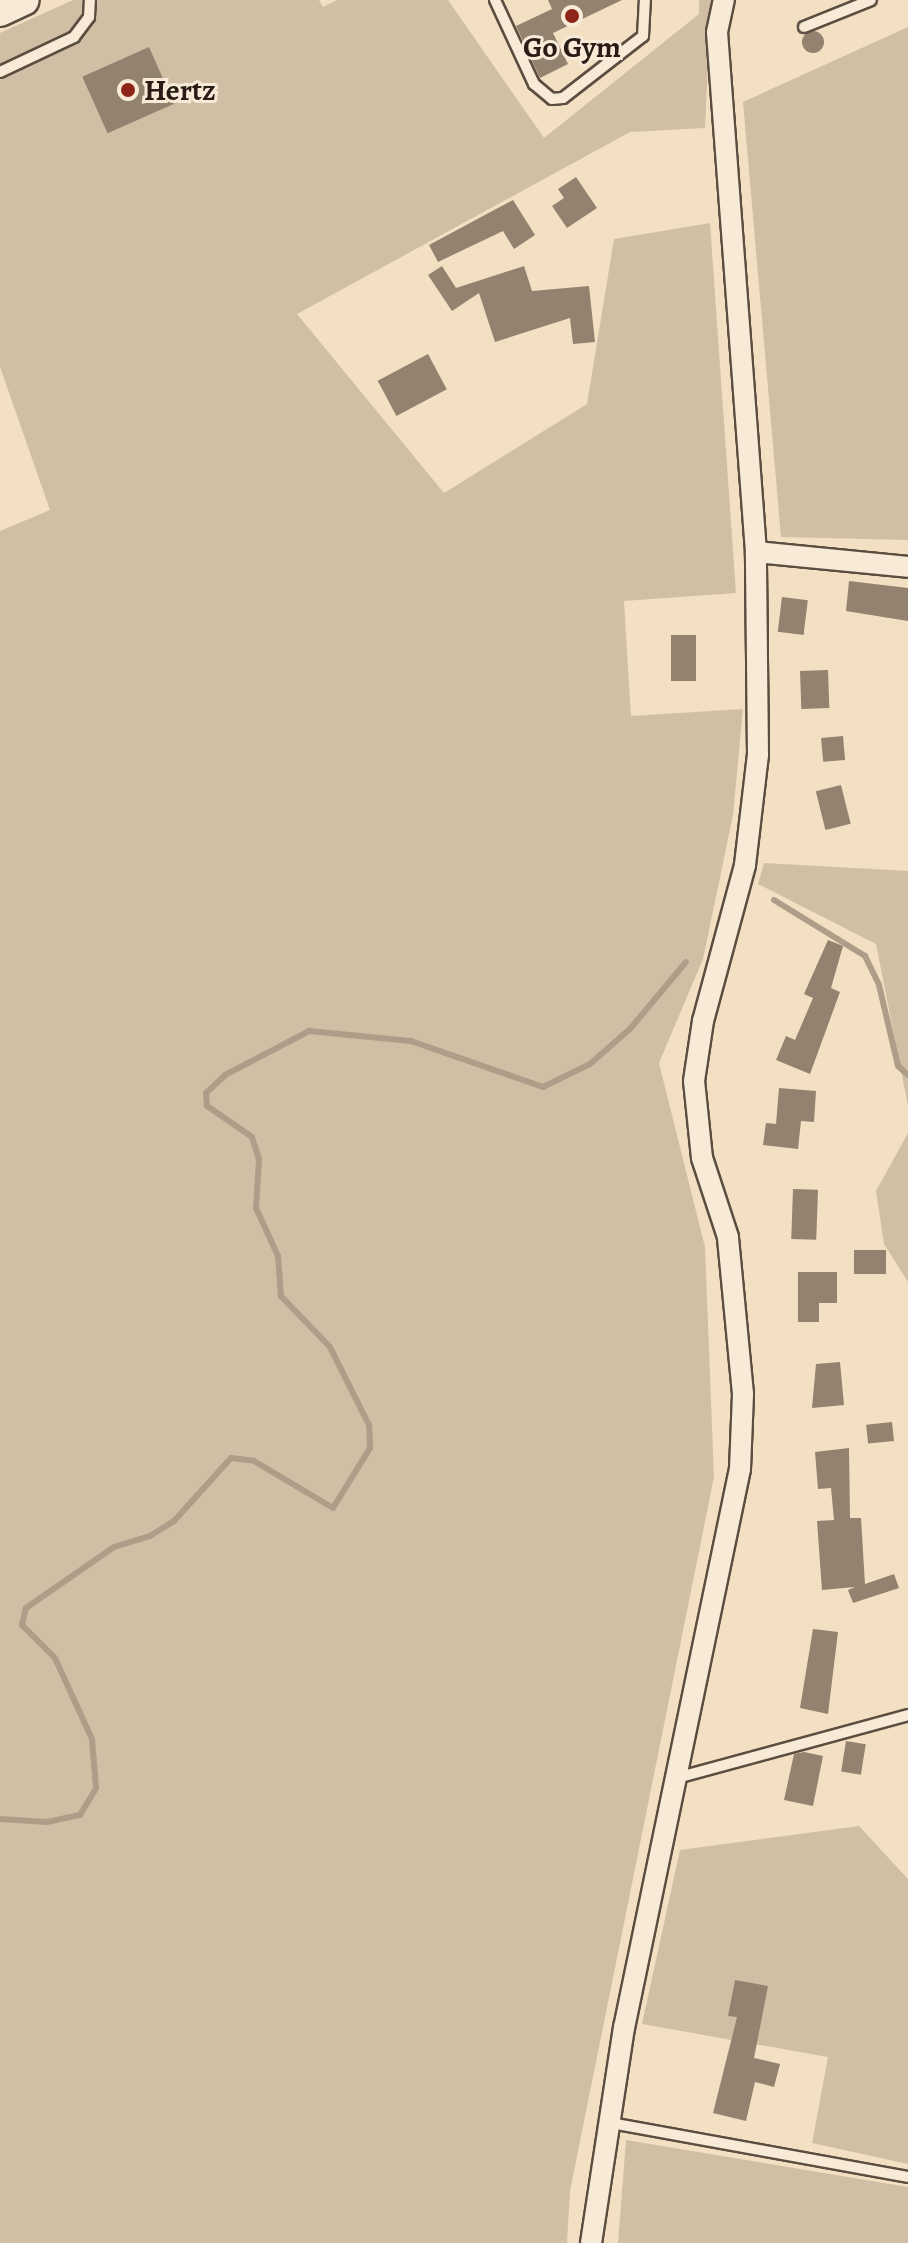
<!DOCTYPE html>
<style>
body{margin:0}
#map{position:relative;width:908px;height:2243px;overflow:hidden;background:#f3e0c2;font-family:Alegreya,serif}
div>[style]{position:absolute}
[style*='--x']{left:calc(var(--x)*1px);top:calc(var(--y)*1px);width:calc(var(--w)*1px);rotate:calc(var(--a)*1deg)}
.green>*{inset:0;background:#d1bfa5}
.stream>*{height:6px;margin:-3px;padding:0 3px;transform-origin:3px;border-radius:3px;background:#ae9d88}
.building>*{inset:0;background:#92826f;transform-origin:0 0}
.round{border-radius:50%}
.roads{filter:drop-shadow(2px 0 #5c4d41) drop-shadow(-2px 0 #5c4d41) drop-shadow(0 2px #5c4d41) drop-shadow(0 -2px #5c4d41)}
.lane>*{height:10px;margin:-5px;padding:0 5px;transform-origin:5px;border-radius:5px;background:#f7ebd7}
.street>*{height:20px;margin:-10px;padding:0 10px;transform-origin:10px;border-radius:10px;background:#f7ebd7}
.secondary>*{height:30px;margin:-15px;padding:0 15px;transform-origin:15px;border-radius:15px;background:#f7ebd7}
.dots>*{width:22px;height:22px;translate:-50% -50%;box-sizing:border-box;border:4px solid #f7ebd7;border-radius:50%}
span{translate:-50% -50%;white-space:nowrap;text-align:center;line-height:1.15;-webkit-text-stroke:6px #f7ebd7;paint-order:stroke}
.poi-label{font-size:30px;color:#291c16;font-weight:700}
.left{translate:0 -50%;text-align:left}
</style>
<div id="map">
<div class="green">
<div style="clip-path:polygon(73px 0,319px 0,323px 7px,337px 0,448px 0,544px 138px,699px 14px,699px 0,711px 0,705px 128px,630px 132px,297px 314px,444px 493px,587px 404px,614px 239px,710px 223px,736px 593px,624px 601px,631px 716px,743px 709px,733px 815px,703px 959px,659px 1063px,705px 1247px,714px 1477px,570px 2191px,567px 2243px,0 2243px,0 531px,50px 510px,0 367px,0 33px)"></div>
<div style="clip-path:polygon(908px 27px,908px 540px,781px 537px,743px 102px)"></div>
<div style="clip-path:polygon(764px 863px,908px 871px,908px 1106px,876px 944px,758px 884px)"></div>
<div style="clip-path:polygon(908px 1133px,908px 1282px,884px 1244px,876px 1191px)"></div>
<div style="clip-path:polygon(859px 1826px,908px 1879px,908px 2164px,812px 2143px,828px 2057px,642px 2024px,680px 1850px)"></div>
<div style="clip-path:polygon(626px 2140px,908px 2187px,908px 2243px,618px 2243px)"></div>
</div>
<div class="stream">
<div style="--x:774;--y:900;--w:107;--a:31.6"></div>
<div style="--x:865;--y:956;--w:32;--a:64"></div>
<div style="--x:879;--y:985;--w:83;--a:76.8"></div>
<div style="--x:898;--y:1066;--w:13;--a:42"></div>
<div style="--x:0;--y:1819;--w:47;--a:3.7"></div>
<div style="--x:47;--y:1822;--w:34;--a:-12"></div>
<div style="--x:80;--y:1815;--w:31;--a:-59"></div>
<div style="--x:96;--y:1788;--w:49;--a:-94.7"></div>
<div style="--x:92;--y:1739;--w:89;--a:-114.6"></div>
<div style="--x:55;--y:1658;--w:47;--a:-135"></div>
<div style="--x:22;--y:1625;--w:17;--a:-77"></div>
<div style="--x:26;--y:1608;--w:107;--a:-34.7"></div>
<div style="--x:114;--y:1547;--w:38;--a:-17"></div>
<div style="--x:150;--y:1536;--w:28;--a:-32"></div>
<div style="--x:174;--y:1521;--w:85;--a:-47.9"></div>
<div style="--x:231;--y:1458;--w:23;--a:7"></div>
<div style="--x:254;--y:1461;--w:92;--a:30.7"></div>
<div style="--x:333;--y:1508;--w:70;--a:-58.3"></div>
<div style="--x:370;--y:1448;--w:23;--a:-92"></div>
<div style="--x:369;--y:1425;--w:87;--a:-116.6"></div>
<div style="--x:330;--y:1347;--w:71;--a:-133.9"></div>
<div style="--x:281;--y:1296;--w:40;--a:-94.3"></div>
<div style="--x:278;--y:1256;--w:53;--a:-114.6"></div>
<div style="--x:256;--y:1208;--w:49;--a:-86.5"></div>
<div style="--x:259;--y:1159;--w:23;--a:-108"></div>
<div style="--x:252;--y:1137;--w:55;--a:-145.4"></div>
<div style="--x:207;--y:1106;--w:13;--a:-94"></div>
<div style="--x:206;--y:1093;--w:26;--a:-43"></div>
<div style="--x:225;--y:1075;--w:95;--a:-27.6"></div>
<div style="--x:309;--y:1031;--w:102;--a:5.6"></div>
<div style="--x:411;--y:1041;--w:140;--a:19.2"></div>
<div style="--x:543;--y:1087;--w:52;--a:-26.1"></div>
<div style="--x:590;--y:1064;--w:53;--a:-41.2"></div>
<div style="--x:630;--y:1029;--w:87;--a:-50.1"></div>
</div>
<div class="building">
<div style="clip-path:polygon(548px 0,622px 0,553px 33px,568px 64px,540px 78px,516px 26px,552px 9px)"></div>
<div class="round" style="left:802px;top:31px;width:22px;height:22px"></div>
<div style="left:149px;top:47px;width:62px;height:73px;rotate:66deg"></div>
<div style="clip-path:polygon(576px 177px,597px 208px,567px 228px,552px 206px,564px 198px,558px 189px)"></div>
<div style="clip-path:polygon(513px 200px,535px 235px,514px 249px,503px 231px,438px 262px,429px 245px)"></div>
<div style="clip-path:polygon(442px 266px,456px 288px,524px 266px,532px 291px,589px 286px,595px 342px,573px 344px,570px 318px,495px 342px,479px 293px,452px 311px,428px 275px)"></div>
<div style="left:428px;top:354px;width:40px;height:57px;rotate:62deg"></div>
<div style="clip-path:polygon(849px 581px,908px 588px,908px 621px,846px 611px)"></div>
<div style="left:782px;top:597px;width:26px;height:35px;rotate:7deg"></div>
<div style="left:671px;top:635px;width:25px;height:46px"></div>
<div style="left:828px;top:670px;width:38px;height:28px;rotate:88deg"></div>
<div style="left:843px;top:736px;width:24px;height:22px;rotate:85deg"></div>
<div style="left:841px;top:785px;width:40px;height:26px;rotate:76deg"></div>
<div style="clip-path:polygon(828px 940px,843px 946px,831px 988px,840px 992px,810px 1074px,776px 1060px,786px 1036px,795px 1040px,813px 998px,804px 994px)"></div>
<div style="clip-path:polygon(779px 1088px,816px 1091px,814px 1122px,801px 1121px,798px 1149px,763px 1145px,766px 1123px,776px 1124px)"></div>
<div style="left:793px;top:1189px;width:25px;height:50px;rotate:2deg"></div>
<div style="left:886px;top:1250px;width:24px;height:32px;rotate:90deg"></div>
<div style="clip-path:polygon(798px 1272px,837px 1272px,837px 1303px,819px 1303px,819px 1322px,798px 1322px)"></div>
<div style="clip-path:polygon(840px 1362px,844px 1405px,812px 1408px,816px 1364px)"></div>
<div style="left:892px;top:1422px;width:19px;height:26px;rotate:84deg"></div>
<div style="clip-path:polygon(849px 1448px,850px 1518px,861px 1518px,865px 1584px,894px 1574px,899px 1588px,853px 1603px,848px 1590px,855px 1587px,822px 1590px,817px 1521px,834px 1520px,831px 1488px,818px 1489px,815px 1452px)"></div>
<div style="clip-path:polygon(813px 1629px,838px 1632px,828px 1714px,800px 1708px)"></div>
<div style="left:846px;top:1741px;width:20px;height:31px;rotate:9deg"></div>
<div style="clip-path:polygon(804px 1752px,823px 1756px,813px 1806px,784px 1800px,794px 1754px)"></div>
<div style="clip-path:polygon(735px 1980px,768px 1986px,754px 2058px,780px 2064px,774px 2087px,755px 2082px,746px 2121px,713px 2113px,737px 2017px,728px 2016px)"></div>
</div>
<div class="roads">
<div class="lane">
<div style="--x:495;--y:0;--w:93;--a:65.1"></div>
<div style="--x:534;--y:84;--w:23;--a:40"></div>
<div style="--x:552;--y:99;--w:11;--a:-5"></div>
<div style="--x:563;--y:98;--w:101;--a:-37.8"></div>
<div style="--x:643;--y:36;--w:36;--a:-87"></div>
<div style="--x:804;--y:27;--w:72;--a:-21.9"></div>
<div style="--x:0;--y:72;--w:82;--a:-25.3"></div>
<div style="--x:74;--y:37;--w:25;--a:-53"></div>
<div style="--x:89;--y:17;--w:17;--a:-87"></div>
<div style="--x:680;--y:1777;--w:236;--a:-15.2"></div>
<div style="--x:611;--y:2123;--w:302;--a:10.3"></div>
</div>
<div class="street">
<div style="--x:756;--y:552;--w:153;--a:5.6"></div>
<div style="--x:591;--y:2243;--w:218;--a:-81.3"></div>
<div style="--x:624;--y:2028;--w:571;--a:-78.28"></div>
<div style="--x:740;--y:1469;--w:75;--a:-87.7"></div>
<div style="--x:743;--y:1394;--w:158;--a:-95.5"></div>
<div style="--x:728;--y:1237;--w:83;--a:-108.2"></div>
<div style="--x:702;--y:1158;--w:77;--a:-95.9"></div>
<div style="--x:694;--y:1081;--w:61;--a:-81.5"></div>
<div style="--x:703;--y:1021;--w:162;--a:-74.9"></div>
<div style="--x:745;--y:865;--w:111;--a:-83.3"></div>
<div style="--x:758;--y:755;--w:203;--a:-90.6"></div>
<div style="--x:756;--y:552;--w:521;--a:-94.29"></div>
<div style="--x:717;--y:32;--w:33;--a:-78"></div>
</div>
<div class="secondary">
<div style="--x:0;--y:11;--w:26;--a:-25"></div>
</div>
</div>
<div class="dots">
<div style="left:572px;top:16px;background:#8f2418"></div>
<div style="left:128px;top:90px;background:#8f2418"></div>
</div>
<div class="poi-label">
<span style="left:572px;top:47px">Go Gym</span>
<span class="left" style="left:144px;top:90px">Hertz</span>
</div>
</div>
